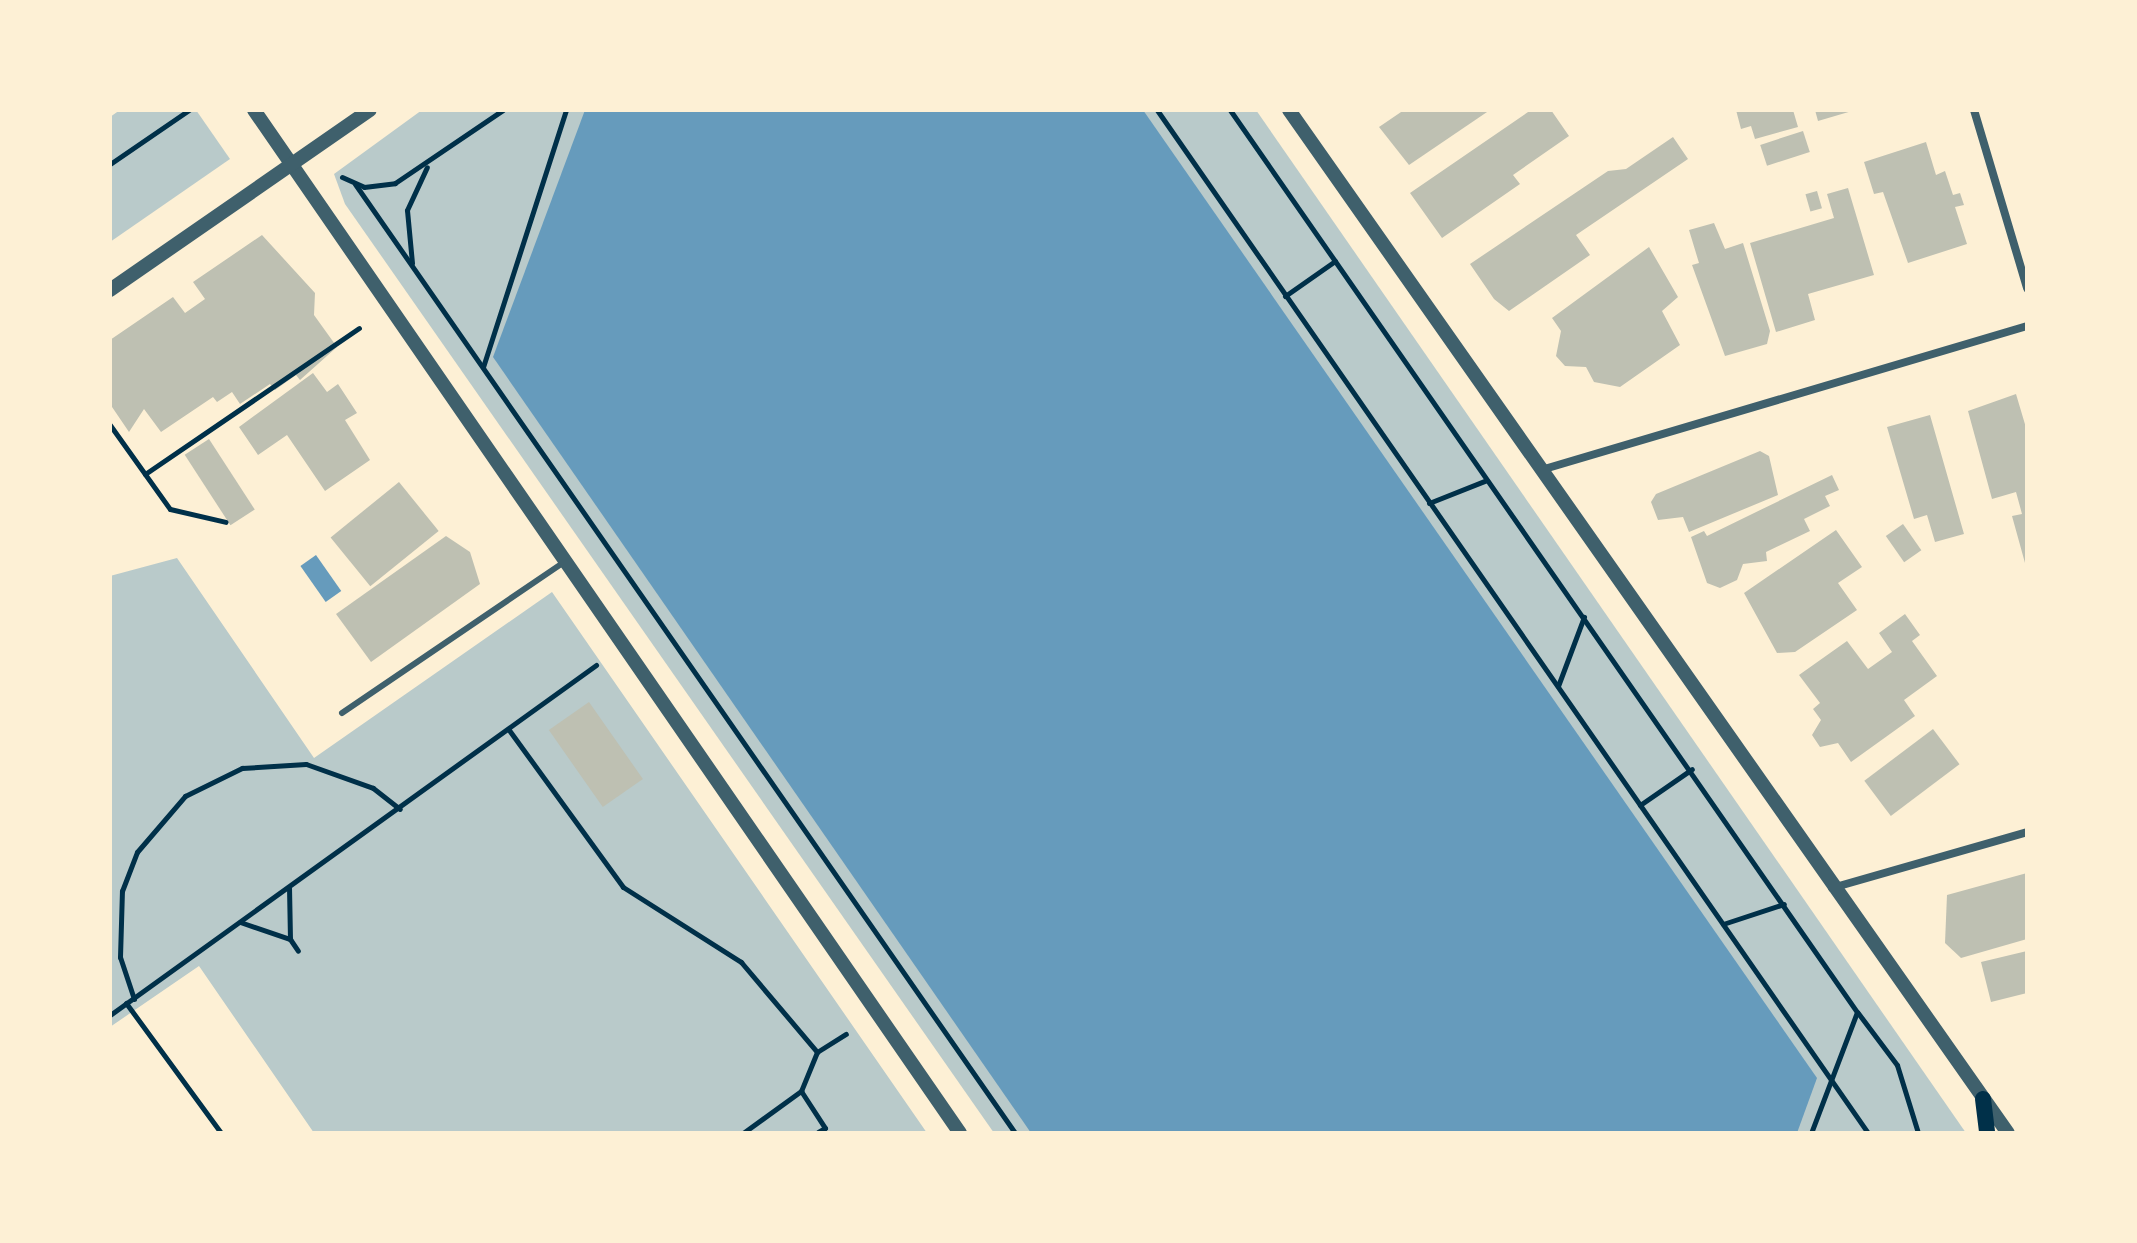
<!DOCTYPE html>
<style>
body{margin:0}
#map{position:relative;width:2137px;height:1243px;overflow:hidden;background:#fdf0d5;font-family:Jost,sans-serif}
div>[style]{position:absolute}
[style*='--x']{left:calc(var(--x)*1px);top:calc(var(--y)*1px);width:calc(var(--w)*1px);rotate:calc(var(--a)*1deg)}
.green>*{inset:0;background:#b9caca}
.water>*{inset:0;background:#669bbc;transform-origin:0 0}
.building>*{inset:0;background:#bec0b2;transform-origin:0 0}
.path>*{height:5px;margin:-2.5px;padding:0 2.5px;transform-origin:2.5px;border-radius:2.5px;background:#003049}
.service>*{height:6px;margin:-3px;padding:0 3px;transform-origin:3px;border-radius:3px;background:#3f606c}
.minor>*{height:8px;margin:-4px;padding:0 4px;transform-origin:4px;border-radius:4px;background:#3f606c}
.tertiary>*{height:14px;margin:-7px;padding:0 7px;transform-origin:7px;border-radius:7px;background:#3f606c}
.secondary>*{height:16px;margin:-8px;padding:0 8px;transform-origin:8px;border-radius:8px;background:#003049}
span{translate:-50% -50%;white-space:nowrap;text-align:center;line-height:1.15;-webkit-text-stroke:7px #fdf0d5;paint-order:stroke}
.frame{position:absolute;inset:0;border:112px solid #fdf0d5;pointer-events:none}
</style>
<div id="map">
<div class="green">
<div style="clip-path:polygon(120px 110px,196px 110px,230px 159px,110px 242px,110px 117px)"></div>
<div style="clip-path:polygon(422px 110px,1256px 110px,1966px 1133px,994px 1133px,345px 204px,334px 174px)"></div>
<div style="clip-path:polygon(177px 558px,314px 758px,552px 592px,927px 1133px,314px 1133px,199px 966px,110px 1027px,110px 576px)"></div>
</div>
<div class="water">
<div style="clip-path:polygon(585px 110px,1143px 110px,1817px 1078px,1797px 1133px,1031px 1133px,493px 357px)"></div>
<div style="left:316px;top:555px;width:44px;height:19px;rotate:55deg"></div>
</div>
<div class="building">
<div style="clip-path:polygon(1404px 110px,1490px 110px,1409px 165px,1379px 127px)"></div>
<div style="clip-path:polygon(1531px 110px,1551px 110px,1569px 136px,1513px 175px,1520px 184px,1442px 238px,1410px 193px)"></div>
<div style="clip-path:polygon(1736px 110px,1793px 110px,1798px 127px,1755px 139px,1751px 126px,1741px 129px)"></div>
<div style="clip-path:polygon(1815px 110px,1852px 110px,1852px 111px,1818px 121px)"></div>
<div style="left:1803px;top:131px;width:22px;height:45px;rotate:72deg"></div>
<div style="clip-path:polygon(1673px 137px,1688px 159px,1576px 235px,1590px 255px,1509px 311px,1494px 299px,1470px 264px,1608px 171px,1626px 169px)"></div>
<div style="clip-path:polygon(1926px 142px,1936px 175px,1945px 171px,1953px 195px,1960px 193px,1964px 205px,1955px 207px,1967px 244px,1908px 263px,1883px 192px,1874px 194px,1864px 162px)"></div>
<div style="clip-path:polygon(1848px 188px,1874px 275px,1808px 294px,1815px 320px,1776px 332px,1750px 243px,1834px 218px,1827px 194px)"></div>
<div style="left:1817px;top:191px;width:18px;height:12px;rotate:74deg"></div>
<div style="clip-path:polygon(1714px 223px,1725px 249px,1743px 243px,1770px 331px,1767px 344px,1725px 356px,1692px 265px,1699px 263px,1689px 230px)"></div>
<div style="clip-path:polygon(262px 235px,315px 293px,314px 315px,337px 347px,300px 380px,296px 375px,275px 390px,270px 384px,240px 404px,232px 392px,217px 402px,213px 397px,161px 432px,144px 409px,129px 432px,110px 404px,110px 340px,173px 297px,185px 313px,205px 299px,193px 282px)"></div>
<div style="clip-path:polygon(1649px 247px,1678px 297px,1662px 311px,1680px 345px,1620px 387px,1594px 382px,1586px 367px,1565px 366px,1556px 356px,1561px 331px,1552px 318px)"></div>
<div style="clip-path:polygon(313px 373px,327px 392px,338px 384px,357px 413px,345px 420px,370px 460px,325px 491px,287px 435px,258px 455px,239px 427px)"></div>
<div style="clip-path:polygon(2016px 394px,2027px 431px,2025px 563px,2012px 516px,2022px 514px,2016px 492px,1992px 499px,1968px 411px)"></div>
<div style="clip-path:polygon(1930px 415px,1964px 534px,1935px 542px,1927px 515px,1914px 519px,1887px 427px)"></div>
<div style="left:209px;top:439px;width:84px;height:29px;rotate:57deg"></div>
<div style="clip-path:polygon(1760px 451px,1769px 456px,1778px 495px,1689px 532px,1683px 517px,1658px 520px,1651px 502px,1656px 494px)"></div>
<div style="clip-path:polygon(1832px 475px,1839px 490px,1825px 496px,1830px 506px,1804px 519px,1810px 531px,1766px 552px,1767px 561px,1743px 564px,1737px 580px,1720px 588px,1707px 583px,1691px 537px,1704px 531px,1707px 536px)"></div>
<div style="left:399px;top:482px;width:63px;height:88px;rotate:51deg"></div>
<div style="left:1903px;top:524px;width:32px;height:21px;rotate:55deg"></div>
<div style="clip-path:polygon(1836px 530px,1862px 567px,1838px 583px,1857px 610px,1795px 652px,1777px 653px,1744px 593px)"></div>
<div style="clip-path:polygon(446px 536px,470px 552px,480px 584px,371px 662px,336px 614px)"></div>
<div style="clip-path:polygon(1905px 614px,1920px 635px,1912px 641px,1937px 676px,1904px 700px,1915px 716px,1851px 762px,1838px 743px,1820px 747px,1812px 735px,1821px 720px,1813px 709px,1820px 703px,1799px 675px,1847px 641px,1868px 669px,1892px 652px,1879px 633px)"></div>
<div style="left:589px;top:702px;width:94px;height:49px;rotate:55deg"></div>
<div style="left:1933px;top:729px;width:44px;height:86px;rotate:53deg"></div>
<div style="clip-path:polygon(2027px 873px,2027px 939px,1961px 958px,1945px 943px,1947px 895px)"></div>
<div style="clip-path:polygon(2027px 951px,2027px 993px,1991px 1002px,1981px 962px)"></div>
</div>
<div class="path">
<div style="--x:1157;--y:110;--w:1246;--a:55.2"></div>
<div style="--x:1230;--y:110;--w:1099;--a:55.2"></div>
<div style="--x:1857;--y:1012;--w:129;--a:110.8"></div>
<div style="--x:110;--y:164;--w:96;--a:-34.4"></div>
<div style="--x:342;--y:177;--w:24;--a:24"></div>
<div style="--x:364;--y:187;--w:31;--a:-7"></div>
<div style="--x:395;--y:183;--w:130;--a:-34.1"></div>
<div style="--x:355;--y:184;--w:1156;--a:55.18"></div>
<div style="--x:412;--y:263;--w:53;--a:-95.4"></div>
<div style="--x:407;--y:210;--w:47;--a:-65.1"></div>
<div style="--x:1285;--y:296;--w:61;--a:-35"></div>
<div style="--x:483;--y:367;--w:270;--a:-72.1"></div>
<div style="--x:110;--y:425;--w:103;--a:54.5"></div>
<div style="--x:170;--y:509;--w:57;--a:13.1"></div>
<div style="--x:145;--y:474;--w:259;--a:-34.3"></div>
<div style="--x:1429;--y:503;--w:62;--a:-21.6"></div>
<div style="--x:1558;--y:686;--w:74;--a:-69.4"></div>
<div style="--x:509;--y:730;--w:194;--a:54"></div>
<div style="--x:623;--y:887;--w:140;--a:32.4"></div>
<div style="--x:741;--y:962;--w:118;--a:49.8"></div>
<div style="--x:817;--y:1052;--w:34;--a:-32"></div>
<div style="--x:1640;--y:805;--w:63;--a:-34.7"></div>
<div style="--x:240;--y:922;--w:53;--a:18.8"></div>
<div style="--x:290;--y:939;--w:51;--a:-91.1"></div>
<div style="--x:1723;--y:924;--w:64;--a:-18.2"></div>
<div style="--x:290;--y:939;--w:14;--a:56"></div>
<div style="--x:134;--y:999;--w:44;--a:-108.4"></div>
<div style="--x:120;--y:957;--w:66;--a:-88.3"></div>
<div style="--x:122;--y:891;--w:42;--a:-69"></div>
<div style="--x:137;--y:852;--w:74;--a:-49.4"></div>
<div style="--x:185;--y:796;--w:64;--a:-26.2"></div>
<div style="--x:242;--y:768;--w:64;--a:-3.6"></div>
<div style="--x:306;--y:764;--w:71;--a:19.7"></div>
<div style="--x:373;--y:788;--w:34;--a:38"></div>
<div style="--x:126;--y:1003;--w:161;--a:53.8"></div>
<div style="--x:1858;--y:1013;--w:65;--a:53.1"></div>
<div style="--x:1897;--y:1065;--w:71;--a:72.8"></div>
<div style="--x:110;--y:1015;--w:599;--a:-35.76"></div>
<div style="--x:817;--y:1052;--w:42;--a:112.3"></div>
<div style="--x:801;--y:1091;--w:44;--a:57"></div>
<div style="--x:825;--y:1128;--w:8;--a:150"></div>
<div style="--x:743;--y:1133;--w:72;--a:-35.9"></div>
</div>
<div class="service">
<div style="--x:342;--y:713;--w:268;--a:-34.2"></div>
</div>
<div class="minor">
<div style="--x:1974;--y:110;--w:186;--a:73.4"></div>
<div style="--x:1541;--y:470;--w:507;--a:-16.5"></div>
<div style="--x:1832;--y:888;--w:203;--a:-16"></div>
</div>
<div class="tertiary">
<div style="--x:254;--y:110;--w:1243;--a:55.39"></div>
<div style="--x:1289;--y:110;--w:1250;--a:54.9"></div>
<div style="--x:110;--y:290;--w:316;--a:-34.7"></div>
</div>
<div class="secondary">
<div style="--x:1983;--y:1099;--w:34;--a:83"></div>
</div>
<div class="frame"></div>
</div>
